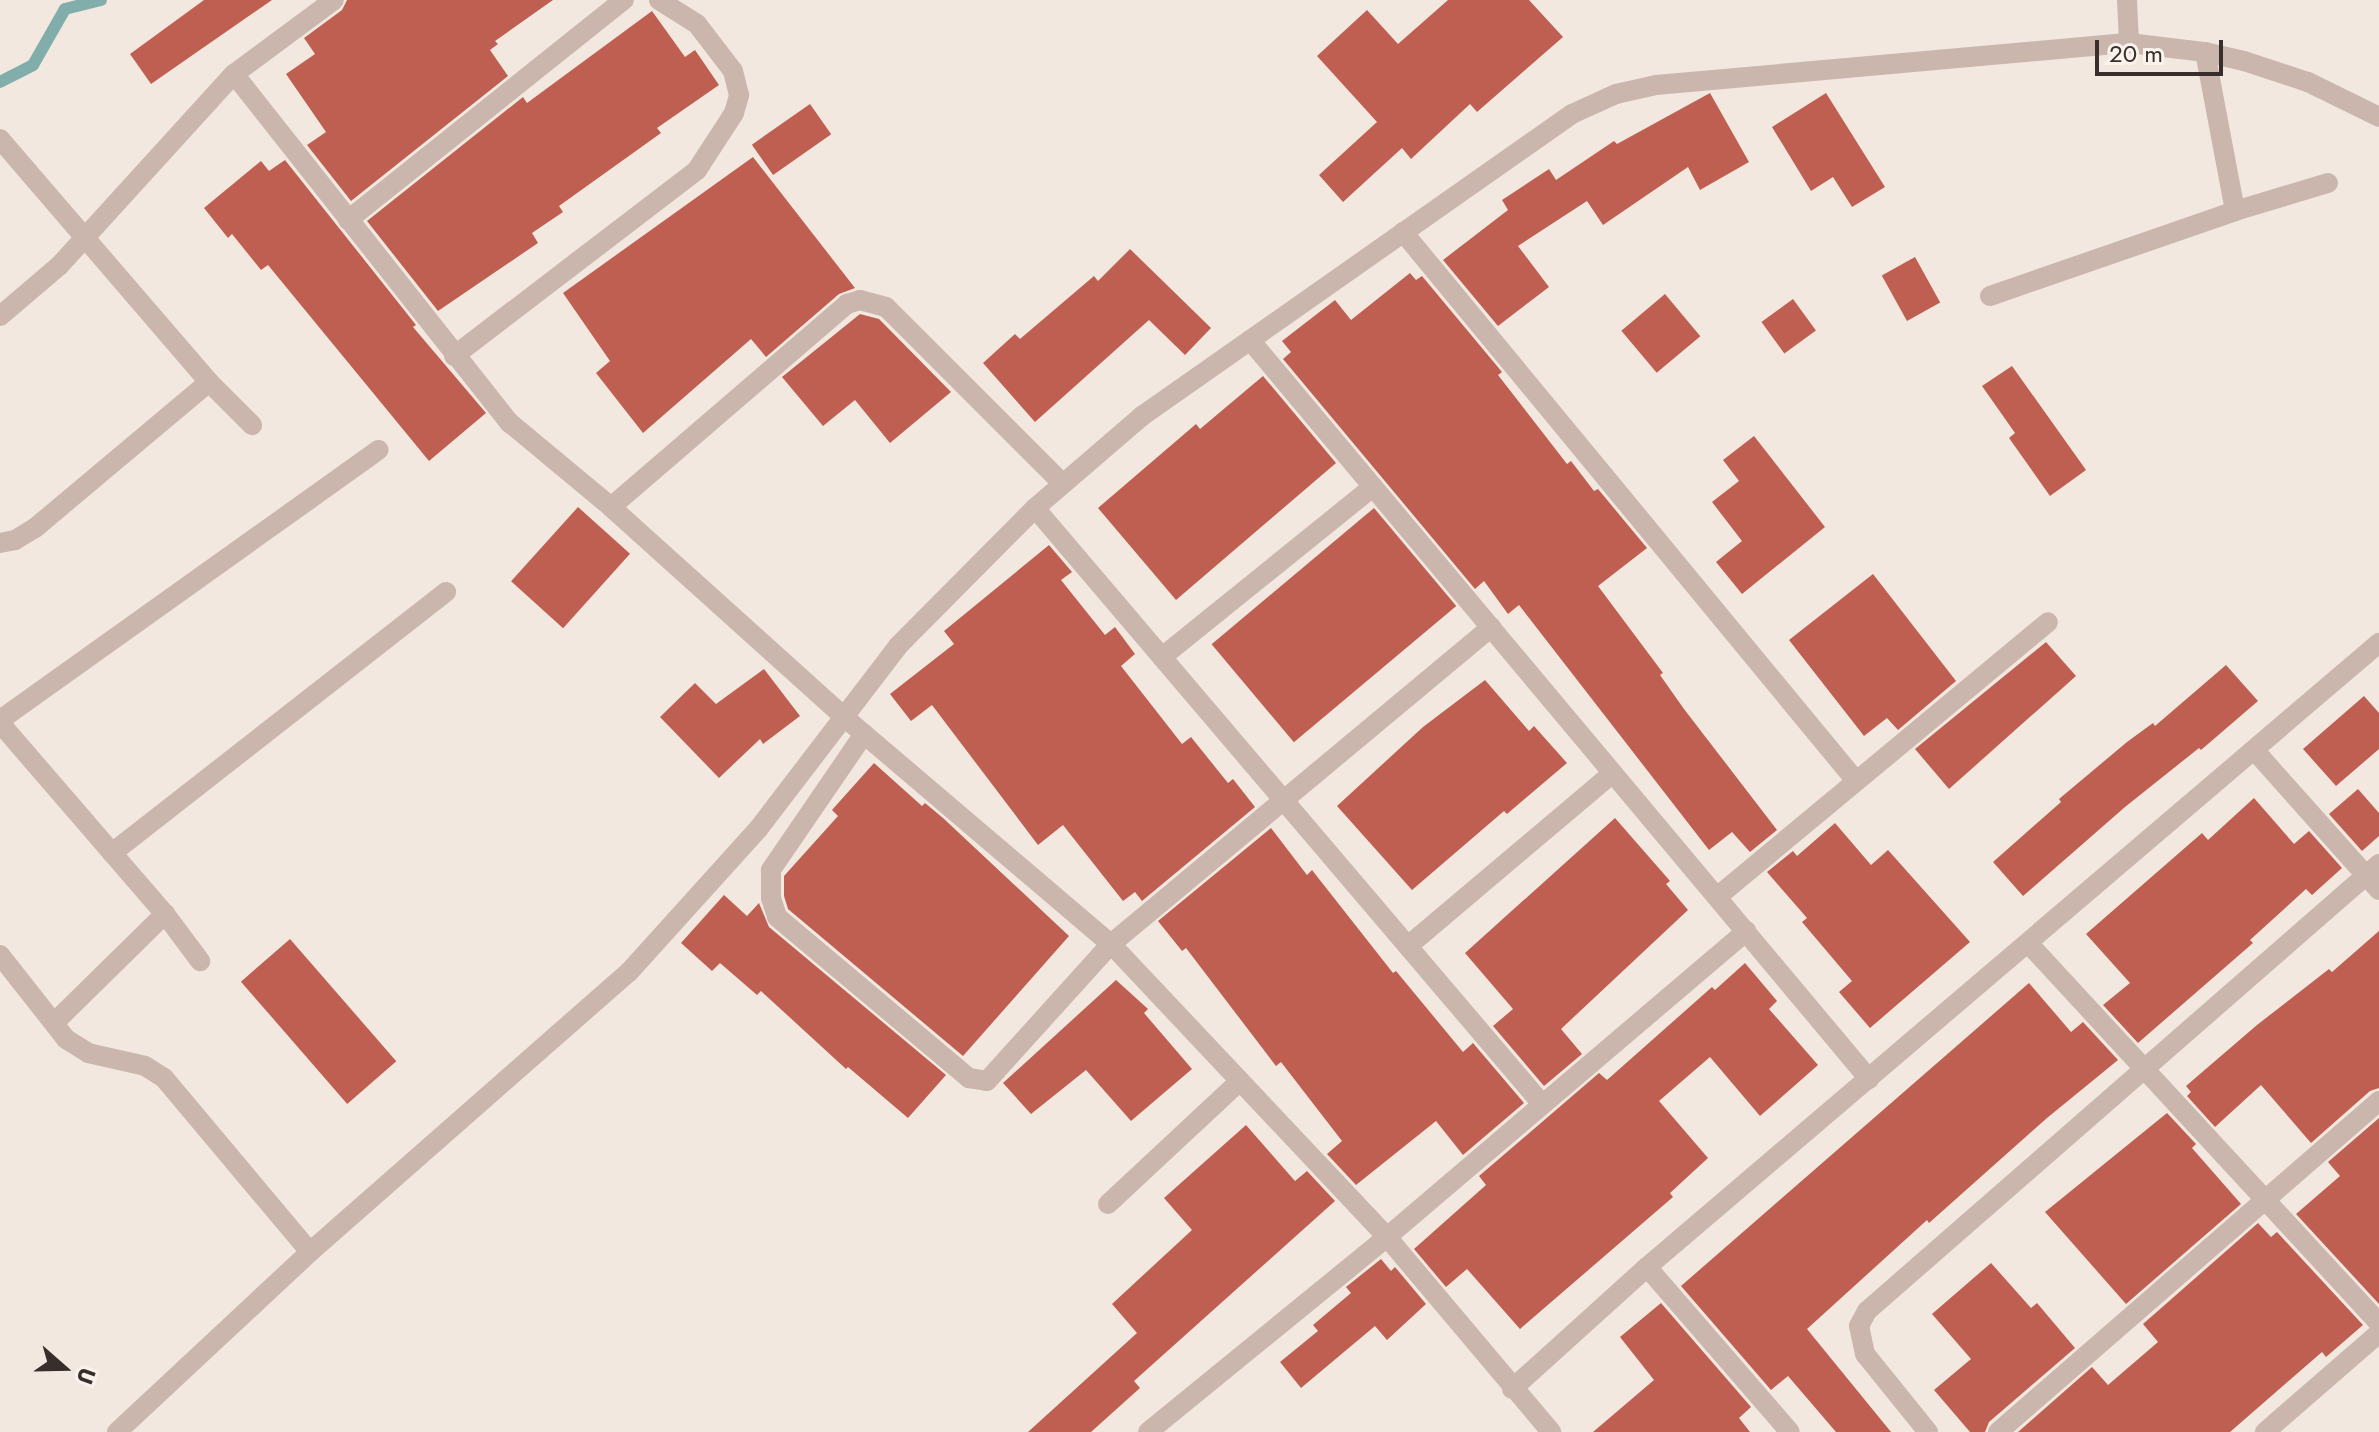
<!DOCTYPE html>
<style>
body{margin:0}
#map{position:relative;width:2379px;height:1432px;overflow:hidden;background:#f2e8e0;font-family:Jost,sans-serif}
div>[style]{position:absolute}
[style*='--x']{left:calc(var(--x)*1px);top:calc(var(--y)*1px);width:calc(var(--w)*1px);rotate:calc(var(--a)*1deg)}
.stream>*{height:12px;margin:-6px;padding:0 6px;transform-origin:6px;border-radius:6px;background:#81aeaa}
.building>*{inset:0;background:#bf5f51;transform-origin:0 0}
.street>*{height:20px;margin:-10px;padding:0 10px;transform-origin:10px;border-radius:10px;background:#cab6ad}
span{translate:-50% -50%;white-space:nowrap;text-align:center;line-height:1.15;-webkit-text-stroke:6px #f9f2ed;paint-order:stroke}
.north{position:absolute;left:24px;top:1328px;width:80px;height:80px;-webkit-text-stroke:6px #f9f2ed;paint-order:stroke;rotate:110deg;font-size:22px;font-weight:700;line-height:32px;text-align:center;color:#382e2b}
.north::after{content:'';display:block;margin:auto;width:28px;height:36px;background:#382e2b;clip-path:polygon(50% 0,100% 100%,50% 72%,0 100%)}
.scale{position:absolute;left:2095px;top:40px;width:128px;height:36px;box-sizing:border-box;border:4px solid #382e2b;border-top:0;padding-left:10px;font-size:24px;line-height:28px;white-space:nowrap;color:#382e2b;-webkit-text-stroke:6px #f9f2ed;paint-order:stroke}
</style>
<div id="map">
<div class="stream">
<div style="--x:0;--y:82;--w:37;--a:-27"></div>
<div style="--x:33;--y:65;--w:64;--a:-60.3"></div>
<div style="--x:65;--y:9;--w:37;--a:-14"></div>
</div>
<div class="building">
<div style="clip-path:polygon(204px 0,272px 0,151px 84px,130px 54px)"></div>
<div style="clip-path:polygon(347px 0,553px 0,495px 41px,498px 44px,490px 50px,508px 76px,351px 201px,307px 145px,326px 132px,286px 74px,315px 54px,304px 38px,342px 10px)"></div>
<div style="clip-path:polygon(1448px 0,1529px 0,1563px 37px,1477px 112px,1470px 104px,1411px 159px,1402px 148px,1343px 202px,1319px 175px,1377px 122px,1317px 56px,1367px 10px,1398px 44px)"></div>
<div style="clip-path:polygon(652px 11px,685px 57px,695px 50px,719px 85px,657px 128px,661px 133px,559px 206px,563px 212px,532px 233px,538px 243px,438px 311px,367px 221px,523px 97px,527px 103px)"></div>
<div style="clip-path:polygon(1710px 93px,1749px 162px,1700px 190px,1688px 167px,1603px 225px,1587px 201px,1518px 246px,1549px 287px,1498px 326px,1443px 260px,1508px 210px,1502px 200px,1549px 169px,1556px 180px,1614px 141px,1617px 144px)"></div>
<div style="clip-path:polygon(1826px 93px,1885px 187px,1852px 207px,1833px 177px,1811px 191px,1772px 127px)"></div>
<div style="left:810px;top:104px;width:37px;height:71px;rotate:55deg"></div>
<div style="clip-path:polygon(753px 157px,855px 288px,839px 294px,766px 357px,751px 339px,643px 433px,596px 373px,610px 361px,563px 293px)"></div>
<div style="clip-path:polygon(285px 160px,416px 325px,413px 327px,486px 413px,429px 461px,268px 265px,261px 270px,232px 234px,228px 238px,204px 208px,261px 161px,269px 171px)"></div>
<div style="clip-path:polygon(1130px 249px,1211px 328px,1185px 355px,1149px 320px,1035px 422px,983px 363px,1015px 334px,1020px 339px,1094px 276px,1098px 281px)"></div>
<div style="left:1915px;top:257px;width:52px;height:38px;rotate:61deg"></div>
<div style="clip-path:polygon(1410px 273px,1416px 280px,1422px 276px,1502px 372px,1498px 375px,1567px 464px,1571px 461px,1594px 491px,1598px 489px,1647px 548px,1598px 586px,1663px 673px,1660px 675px,1684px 709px,1777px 830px,1750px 852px,1732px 832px,1709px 850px,1519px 605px,1508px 614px,1484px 581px,1475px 589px,1283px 359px,1291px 352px,1282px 341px,1335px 300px,1351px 320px)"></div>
<div style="left:1665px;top:294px;width:55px;height:57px;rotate:50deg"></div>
<div style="left:1793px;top:299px;width:39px;height:39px;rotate:54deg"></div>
<div style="clip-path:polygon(860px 314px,879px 319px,951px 392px,890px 443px,855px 400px,823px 426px,782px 377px)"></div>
<div style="clip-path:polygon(2012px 366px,2086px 470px,2050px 496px,2009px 438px,2015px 433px,1982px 386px)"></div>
<div style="clip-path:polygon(1263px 376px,1336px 463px,1176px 600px,1098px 508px,1196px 424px,1200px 429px)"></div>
<div style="clip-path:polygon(1754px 436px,1825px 527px,1742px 594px,1716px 562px,1742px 541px,1712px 502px,1739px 481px,1723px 460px)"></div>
<div style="left:578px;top:507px;width:70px;height:100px;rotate:42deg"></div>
<div style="left:1374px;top:508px;width:128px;height:212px;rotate:50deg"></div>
<div style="clip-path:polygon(1049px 545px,1072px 572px,1061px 580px,1105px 635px,1115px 627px,1135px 654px,1121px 666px,1182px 744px,1191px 737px,1228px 783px,1233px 779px,1255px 807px,1142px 901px,1135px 892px,1123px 901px,1063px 825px,1038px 845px,932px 705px,911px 721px,890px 694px,954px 644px,944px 631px)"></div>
<div style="clip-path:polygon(1873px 574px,1956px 681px,1898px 730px,1887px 718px,1864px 736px,1789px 640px)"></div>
<div style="clip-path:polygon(2046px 642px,2076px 676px,1949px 789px,1915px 749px)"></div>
<div style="clip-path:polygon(2226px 665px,2258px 701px,2201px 750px,2199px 748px,2125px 807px,2023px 896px,1993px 862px,2061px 802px,2059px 799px,2127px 742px,2153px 723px,2155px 726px)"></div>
<div style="clip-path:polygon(764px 669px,800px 716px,763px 744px,760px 739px,719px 778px,660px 717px,695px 683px,716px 704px)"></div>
<div style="clip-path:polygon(1485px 680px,1529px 731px,1534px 726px,1567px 763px,1507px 814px,1504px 811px,1412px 890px,1337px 806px,1423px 727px)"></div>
<div style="clip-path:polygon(2364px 696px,2379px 713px,2379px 749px,2336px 786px,2303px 749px)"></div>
<div style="clip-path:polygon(874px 763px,922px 806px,925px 803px,943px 818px,1069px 936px,963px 1056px,788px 909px,784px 896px,784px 876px,838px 816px,832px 810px)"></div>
<div style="clip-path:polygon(2358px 789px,2379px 813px,2379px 836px,2362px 851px,2329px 814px)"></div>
<div style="clip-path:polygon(2254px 798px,2294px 844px,2309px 831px,2342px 868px,2312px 895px,2306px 889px,2250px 940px,2253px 943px,2138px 1043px,2103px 1005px,2130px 983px,2086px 934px,2202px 833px,2208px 840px)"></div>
<div style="clip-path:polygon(1615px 818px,1670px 881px,1666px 884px,1688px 910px,1561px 1029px,1582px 1054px,1544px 1086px,1493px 1026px,1513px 1009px,1465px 953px)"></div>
<div style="clip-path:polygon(1835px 823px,1871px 865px,1888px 850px,1970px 942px,1870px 1028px,1839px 992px,1852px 981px,1802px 922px,1807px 918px,1767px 872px,1793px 851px,1797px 856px)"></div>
<div style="clip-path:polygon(1271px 828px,1307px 875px,1312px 870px,1393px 973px,1396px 971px,1463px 1052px,1473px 1043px,1524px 1103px,1463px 1155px,1436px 1121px,1356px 1185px,1327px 1154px,1342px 1141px,1281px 1062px,1276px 1066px,1186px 948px,1182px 951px,1158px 921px)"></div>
<div style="clip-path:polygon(724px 895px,747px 916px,759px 903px,769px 927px,946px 1075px,908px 1118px,848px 1067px,846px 1069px,761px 991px,757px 995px,720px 963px,712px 971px,681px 943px)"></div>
<div style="clip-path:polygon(2379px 931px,2379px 1088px,2370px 1091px,2311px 1143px,2261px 1085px,2215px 1127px,2187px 1096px,2191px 1092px,2186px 1086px,2257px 1025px,2329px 969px,2332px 972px)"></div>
<div style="left:290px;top:939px;width:162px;height:65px;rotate:49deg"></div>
<div style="clip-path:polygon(1745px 963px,1777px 1001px,1769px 1009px,1818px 1065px,1760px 1116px,1710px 1057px,1659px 1101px,1708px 1158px,1670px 1193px,1673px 1197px,1520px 1329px,1467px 1269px,1446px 1287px,1414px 1249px,1486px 1185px,1479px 1176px,1599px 1073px,1607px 1080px,1712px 987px,1715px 990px)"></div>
<div style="clip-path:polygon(1116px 980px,1148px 1009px,1144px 1013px,1192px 1069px,1131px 1121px,1086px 1070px,1031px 1114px,1003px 1083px)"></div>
<div style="clip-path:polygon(2029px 983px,2071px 1032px,2083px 1022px,2118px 1060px,2047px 1118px,1929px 1223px,1927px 1220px,1807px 1329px,1891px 1432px,1836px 1432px,1788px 1376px,1771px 1390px,1681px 1286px)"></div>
<div style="clip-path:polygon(2167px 1113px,2196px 1144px,2192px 1148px,2241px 1204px,2126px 1304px,2045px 1212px)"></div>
<div style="clip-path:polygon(2379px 1118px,2379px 1304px,2296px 1214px,2340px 1176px,2328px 1162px)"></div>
<div style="clip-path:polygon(1246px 1125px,1295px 1181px,1307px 1171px,1335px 1201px,1134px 1381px,1140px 1388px,1091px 1432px,1028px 1432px,1137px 1333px,1112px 1304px,1192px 1230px,1164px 1198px)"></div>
<div style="clip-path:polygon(2258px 1223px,2271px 1237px,2277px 1232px,2363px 1325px,2326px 1357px,2322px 1352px,2230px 1432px,2018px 1432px,2092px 1367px,2108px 1385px,2158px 1342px,2143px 1324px)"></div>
<div style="clip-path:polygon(1381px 1259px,1391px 1271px,1395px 1267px,1426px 1304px,1387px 1340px,1375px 1326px,1301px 1388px,1280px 1362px,1318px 1331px,1313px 1325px,1351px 1293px,1346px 1287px)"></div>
<div style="clip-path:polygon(1991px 1263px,2031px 1308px,2037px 1303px,2075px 1348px,1989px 1422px,1985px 1432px,1970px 1432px,1934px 1390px,1971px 1359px,1932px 1314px)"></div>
<div style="clip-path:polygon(1661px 1303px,1751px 1407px,1739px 1418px,1750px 1432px,1593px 1432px,1654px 1380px,1620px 1337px)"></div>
</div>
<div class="street">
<div style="--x:2127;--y:0;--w:43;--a:87.3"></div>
<div style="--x:2205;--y:52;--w:162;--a:79.3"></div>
<div style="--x:234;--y:74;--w:445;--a:51.7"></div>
<div style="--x:510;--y:423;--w:131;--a:39.7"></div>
<div style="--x:0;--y:139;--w:321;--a:49.3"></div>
<div style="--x:209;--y:382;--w:61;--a:45"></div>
<div style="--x:348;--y:220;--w:353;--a:-38.6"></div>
<div style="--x:1403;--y:232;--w:712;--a:50.47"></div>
<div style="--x:1990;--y:296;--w:259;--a:-19.1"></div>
<div style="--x:2235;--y:211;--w:97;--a:-16.8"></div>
<div style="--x:0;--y:316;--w:77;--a:-40.3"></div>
<div style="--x:59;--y:266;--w:260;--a:-47.7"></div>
<div style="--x:234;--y:74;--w:124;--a:-36.5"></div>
<div style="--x:1250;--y:340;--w:964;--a:50.05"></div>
<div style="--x:454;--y:356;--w:306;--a:-37.4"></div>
<div style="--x:697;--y:170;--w:68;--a:-57"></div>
<div style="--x:734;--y:113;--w:19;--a:-74"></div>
<div style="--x:739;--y:95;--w:25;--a:-104"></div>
<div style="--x:733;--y:71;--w:59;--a:-127.5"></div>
<div style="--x:697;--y:24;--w:45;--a:-147.7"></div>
<div style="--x:1063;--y:484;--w:250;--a:-135"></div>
<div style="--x:886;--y:307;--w:27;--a:-165"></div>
<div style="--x:860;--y:300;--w:14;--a:163"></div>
<div style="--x:847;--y:304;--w:311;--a:139.3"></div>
<div style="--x:611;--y:507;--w:314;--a:42"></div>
<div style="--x:844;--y:717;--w:350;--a:40.4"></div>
<div style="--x:1111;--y:944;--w:403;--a:46.7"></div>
<div style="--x:1387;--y:1237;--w:255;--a:49.9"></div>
<div style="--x:1035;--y:508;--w:782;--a:49.61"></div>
<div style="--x:0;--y:543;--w:15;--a:-11"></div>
<div style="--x:15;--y:540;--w:23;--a:-31"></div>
<div style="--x:35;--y:528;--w:227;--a:-40"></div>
<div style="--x:1162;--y:657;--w:271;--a:-38.9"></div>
<div style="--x:0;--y:720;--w:465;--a:-35.5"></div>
<div style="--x:0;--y:723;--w:252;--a:49.2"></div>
<div style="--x:165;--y:914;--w:59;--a:53.3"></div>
<div style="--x:864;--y:734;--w:165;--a:124.4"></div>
<div style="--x:771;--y:870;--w:28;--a:90"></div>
<div style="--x:771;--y:898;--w:20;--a:72"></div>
<div style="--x:777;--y:917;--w:251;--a:40"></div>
<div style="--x:969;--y:1078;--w:18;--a:9"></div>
<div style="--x:987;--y:1081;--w:185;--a:-47.9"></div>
<div style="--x:1111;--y:944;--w:495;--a:-39.8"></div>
<div style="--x:2256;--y:752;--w:185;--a:48.3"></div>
<div style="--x:112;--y:853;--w:424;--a:-38"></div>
<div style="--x:1717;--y:897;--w:430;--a:-39.7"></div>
<div style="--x:2029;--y:944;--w:516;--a:47.28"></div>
<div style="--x:1408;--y:946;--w:268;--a:-40.2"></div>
<div style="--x:0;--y:955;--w:107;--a:51.8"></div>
<div style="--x:66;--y:1039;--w:26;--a:32"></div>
<div style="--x:88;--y:1053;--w:58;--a:12.8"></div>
<div style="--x:145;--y:1066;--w:22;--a:32"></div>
<div style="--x:164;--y:1078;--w:227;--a:50"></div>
<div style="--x:54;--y:1023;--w:156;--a:-44.5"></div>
<div style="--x:1108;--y:1204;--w:180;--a:-43"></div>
<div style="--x:1647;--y:1267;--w:218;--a:49.1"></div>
<div style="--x:1512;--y:1389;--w:182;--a:-42.1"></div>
<div style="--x:1647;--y:1267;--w:962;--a:-40.45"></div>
<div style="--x:117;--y:1432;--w:264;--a:-43"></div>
<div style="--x:310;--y:1252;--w:424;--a:-41.3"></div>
<div style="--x:629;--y:972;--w:194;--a:-47.9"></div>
<div style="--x:759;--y:828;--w:229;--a:-52.6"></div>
<div style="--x:898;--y:646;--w:194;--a:-45.2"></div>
<div style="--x:1035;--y:508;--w:141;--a:-40.7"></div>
<div style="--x:1142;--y:416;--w:525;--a:-35.08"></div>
<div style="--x:1572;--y:114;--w:48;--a:-24.4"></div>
<div style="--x:1616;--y:94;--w:41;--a:-12.7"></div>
<div style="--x:1656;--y:85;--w:475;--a:-5.1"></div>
<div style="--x:2129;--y:43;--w:77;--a:6.8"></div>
<div style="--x:2205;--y:52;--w:40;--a:13"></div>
<div style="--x:2244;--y:61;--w:67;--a:18.2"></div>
<div style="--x:2308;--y:82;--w:79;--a:26.2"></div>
<div style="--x:1148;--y:1432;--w:308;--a:-39.2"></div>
<div style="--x:1387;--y:1237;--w:472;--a:-40.4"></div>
<div style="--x:1928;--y:1432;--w:100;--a:-128.9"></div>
<div style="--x:1865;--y:1354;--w:29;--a:-102"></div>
<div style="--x:1859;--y:1326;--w:17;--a:-62"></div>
<div style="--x:1867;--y:1311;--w:680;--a:-41.12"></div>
<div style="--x:1998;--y:1432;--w:505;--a:-40.98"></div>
<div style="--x:2265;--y:1432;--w:151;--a:-41"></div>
</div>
<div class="north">U</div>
<div class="scale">20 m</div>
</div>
